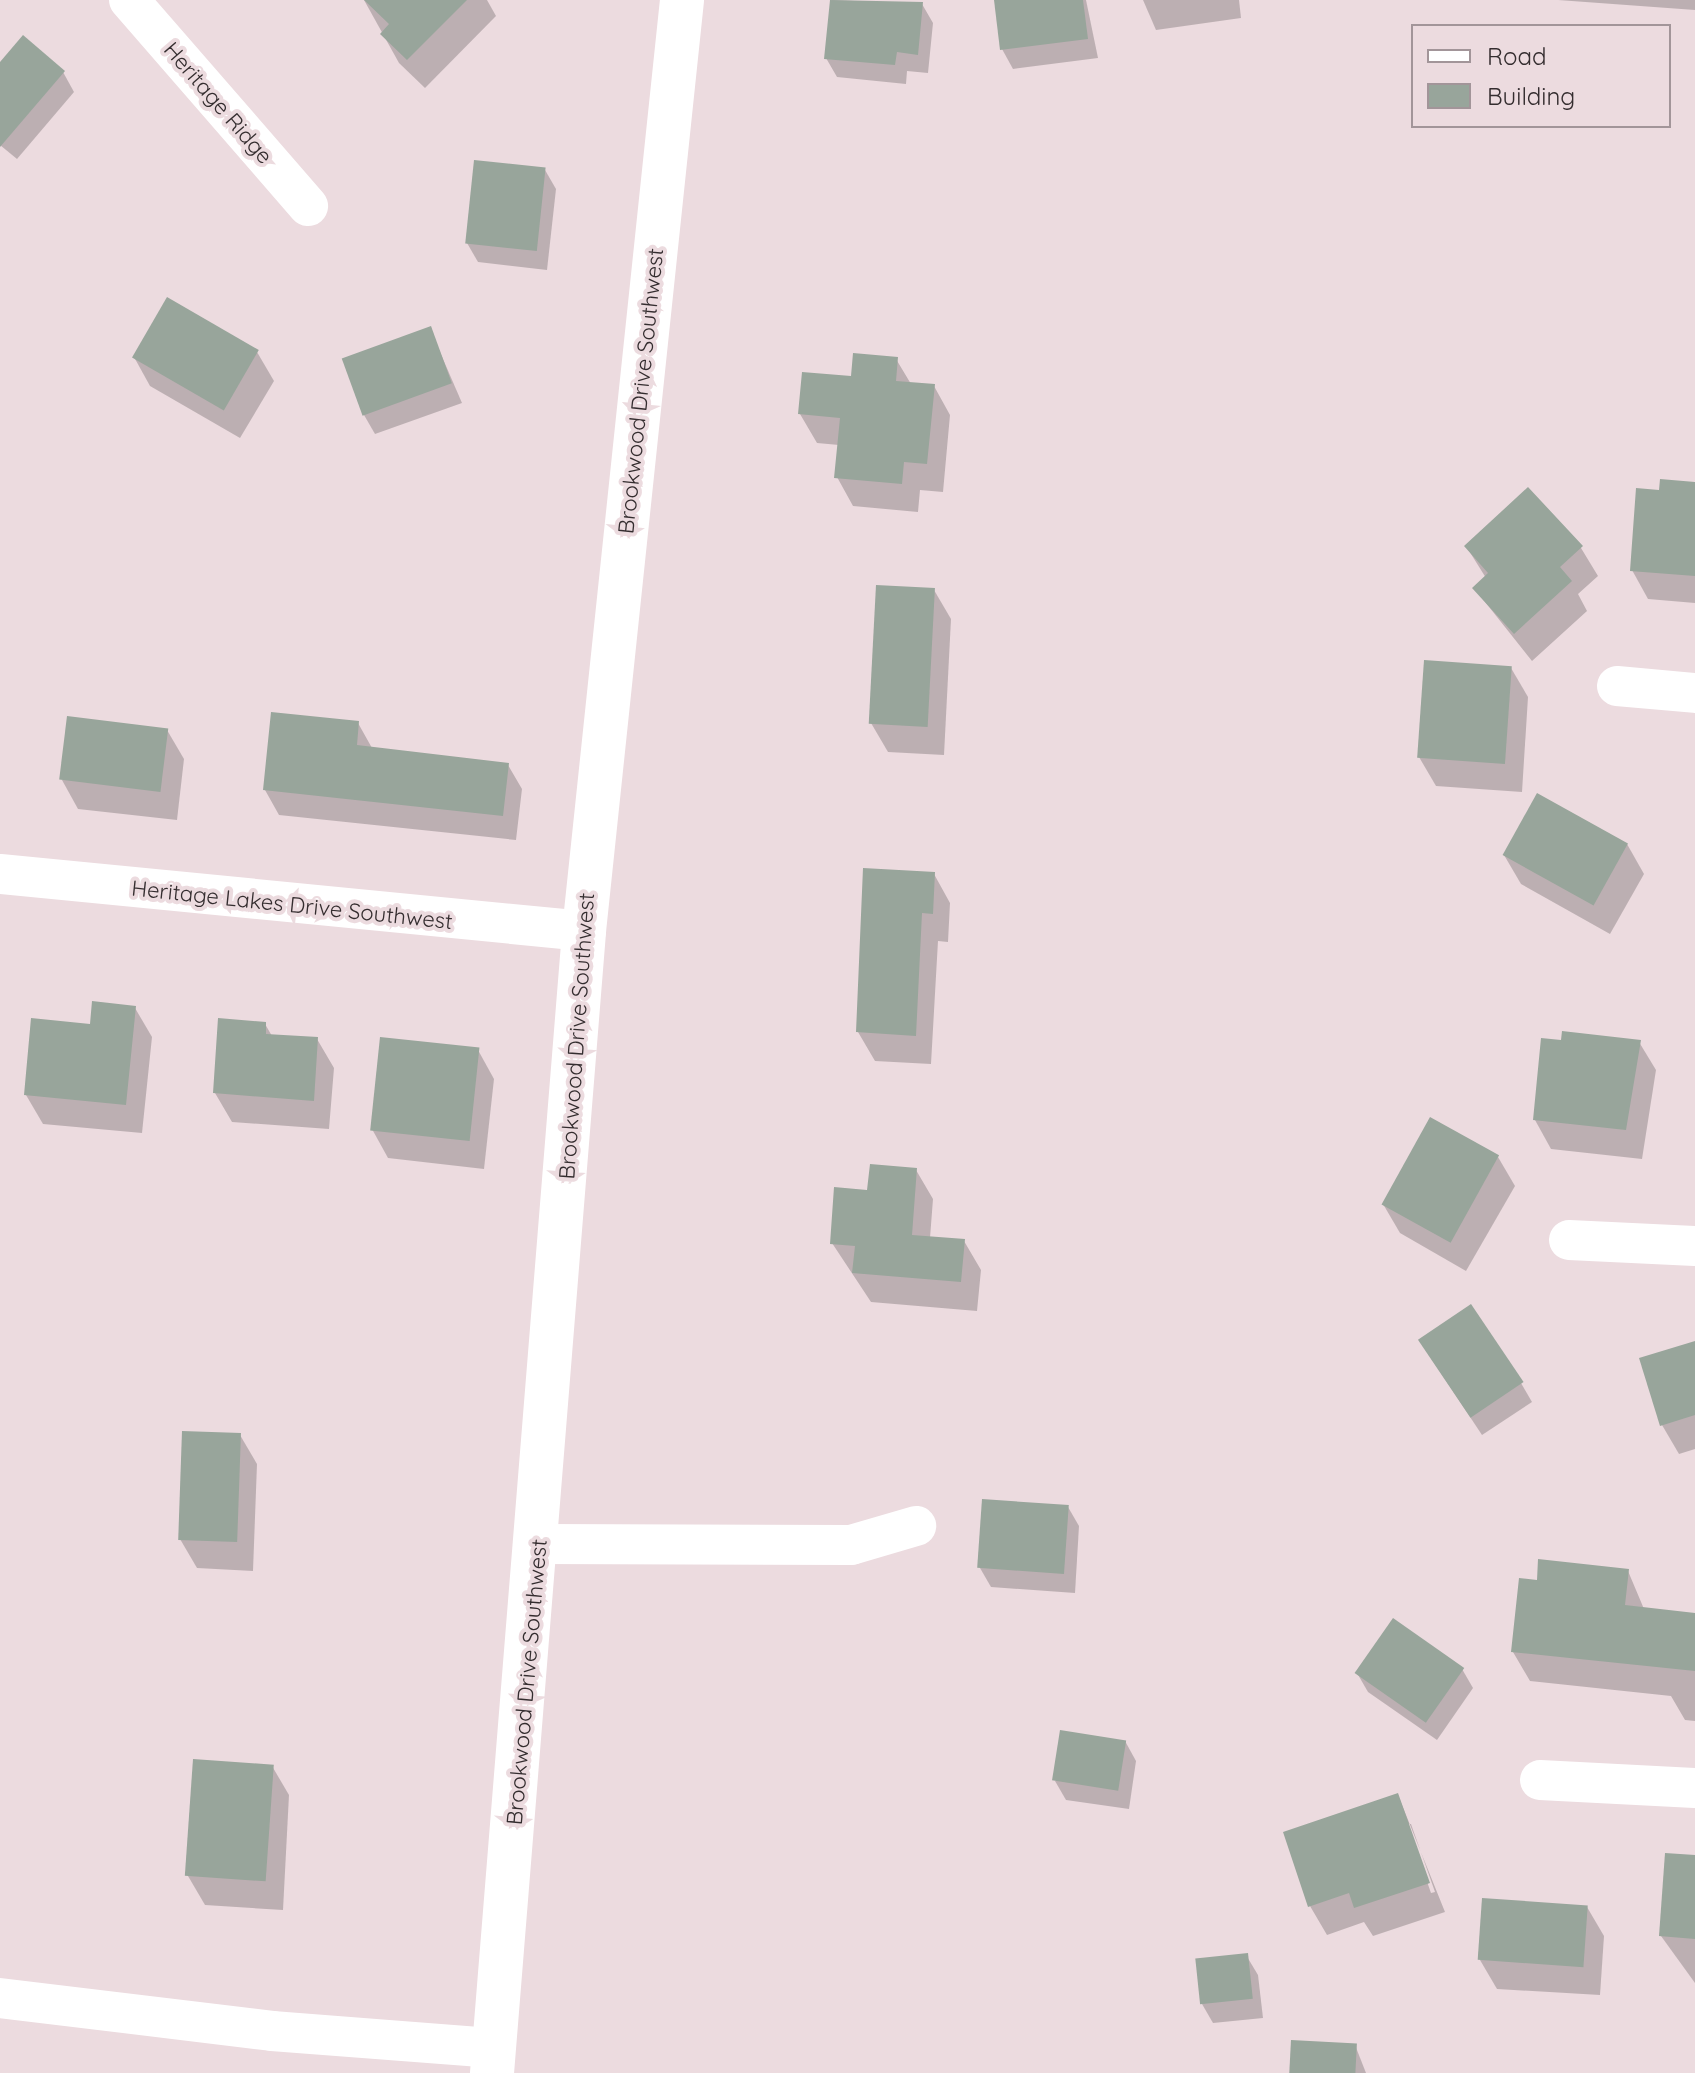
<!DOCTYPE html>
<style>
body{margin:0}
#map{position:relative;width:1695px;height:2073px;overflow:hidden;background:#ecdbdf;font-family:Quicksand,sans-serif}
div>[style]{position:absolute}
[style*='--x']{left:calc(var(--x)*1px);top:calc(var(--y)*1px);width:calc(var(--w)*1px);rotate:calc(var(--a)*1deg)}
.shadow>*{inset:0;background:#0003}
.building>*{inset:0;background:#98a59b;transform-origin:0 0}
.street>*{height:40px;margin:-20px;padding:0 20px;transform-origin:20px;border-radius:20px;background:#fff}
.secondary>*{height:44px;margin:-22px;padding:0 22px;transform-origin:22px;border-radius:22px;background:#fff}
span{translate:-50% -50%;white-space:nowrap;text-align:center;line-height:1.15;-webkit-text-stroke:8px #ecdbdf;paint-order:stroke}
.street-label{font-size:22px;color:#342d2f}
.legend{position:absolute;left:1411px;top:24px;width:260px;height:104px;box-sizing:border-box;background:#ecdbdf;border:2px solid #a29599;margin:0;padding:10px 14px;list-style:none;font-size:24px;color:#342d2f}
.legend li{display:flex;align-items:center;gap:16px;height:40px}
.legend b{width:40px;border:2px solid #a29599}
</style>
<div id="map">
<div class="shadow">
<div style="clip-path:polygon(364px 0,487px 0,496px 16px,425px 88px,399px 63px)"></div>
<div style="clip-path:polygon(832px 0,922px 4px,933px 23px,928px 73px,907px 71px,906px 84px,837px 77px,826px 58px)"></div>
<div style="clip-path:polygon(1007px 0,1086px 0,1098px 58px,1013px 69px,1002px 49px)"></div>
<div style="clip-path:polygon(1143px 0,1239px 0,1241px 18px,1156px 30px)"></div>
<div style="clip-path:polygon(1558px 0,1695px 0,1695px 10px)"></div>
<div style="clip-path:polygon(0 65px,63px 72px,74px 92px,17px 159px,0 145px)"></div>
<div style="clip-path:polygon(545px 170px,556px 189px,547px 270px,478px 262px,467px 243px)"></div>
<div style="clip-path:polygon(430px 329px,462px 403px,375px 434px,364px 415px)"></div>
<div style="clip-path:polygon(257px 352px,274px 381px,240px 438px,150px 386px,134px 357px)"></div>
<div style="clip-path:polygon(896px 359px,911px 384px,934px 386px,950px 415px,943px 492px,920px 490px,918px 512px,853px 506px,837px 477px,839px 445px,817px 443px,800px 414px)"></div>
<div style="clip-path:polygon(1695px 484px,1695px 603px,1648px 599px,1632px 570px,1661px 492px)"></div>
<div style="clip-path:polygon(1466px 546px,1581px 548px,1598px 576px,1578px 594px,1587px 611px,1532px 661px,1474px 588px,1486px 578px)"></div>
<div style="clip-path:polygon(934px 590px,951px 619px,944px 755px,888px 752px,871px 723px)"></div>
<div style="clip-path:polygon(1511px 668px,1528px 697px,1522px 792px,1436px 786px,1419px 757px)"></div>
<div style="clip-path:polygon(358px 723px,372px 748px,508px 765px,522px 789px,516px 840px,279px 815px,265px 790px)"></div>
<div style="clip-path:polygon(167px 730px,184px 759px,177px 820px,78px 809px,62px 780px)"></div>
<div style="clip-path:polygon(1627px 844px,1644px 874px,1610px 934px,1521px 884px,1504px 855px)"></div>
<div style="clip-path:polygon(934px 874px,950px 903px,948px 942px,938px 941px,931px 1064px,875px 1061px,858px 1032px)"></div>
<div style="clip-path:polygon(135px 1008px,152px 1037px,142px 1133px,43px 1124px,26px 1095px,92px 1026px)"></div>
<div style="clip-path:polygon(265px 1024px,272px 1036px,317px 1039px,334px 1068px,329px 1129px,232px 1122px,215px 1093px)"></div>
<div style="clip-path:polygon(1639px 1042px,1656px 1070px,1642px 1159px,1551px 1149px,1535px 1120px)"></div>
<div style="clip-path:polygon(478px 1050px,494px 1079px,484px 1169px,388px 1158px,372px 1129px)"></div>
<div style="clip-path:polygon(1498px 1157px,1515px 1186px,1466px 1271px,1400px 1233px,1383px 1204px)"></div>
<div style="clip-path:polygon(916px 1170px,933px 1199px,930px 1238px,964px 1241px,981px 1270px,977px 1311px,871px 1302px,832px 1243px,869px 1192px)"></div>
<div style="clip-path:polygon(1695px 1343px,1695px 1449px,1679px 1454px,1662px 1425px)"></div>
<div style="clip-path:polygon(1431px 1358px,1521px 1383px,1532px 1402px,1482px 1435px)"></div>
<div style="clip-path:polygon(240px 1435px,257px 1464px,253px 1571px,197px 1568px,180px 1539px)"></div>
<div style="clip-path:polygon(1068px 1507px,1079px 1526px,1075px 1593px,991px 1587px,980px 1568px)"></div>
<div style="clip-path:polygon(1628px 1571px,1644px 1609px,1695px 1615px,1695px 1721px,1685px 1720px,1671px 1696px,1530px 1681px,1513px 1652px)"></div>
<div style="clip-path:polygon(1462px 1669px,1473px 1688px,1437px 1740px,1368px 1692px,1357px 1673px)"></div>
<div style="clip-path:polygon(1125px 1741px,1136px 1761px,1129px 1809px,1066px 1800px,1055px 1781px)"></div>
<div style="clip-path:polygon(272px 1766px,289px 1795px,283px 1910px,205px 1905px,188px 1876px)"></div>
<div style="clip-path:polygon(evenodd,1398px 1795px,1445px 1912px,1373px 1936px,1364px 1922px,1327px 1935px,1310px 1906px,1398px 1795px,1407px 1824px,1411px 1824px,1435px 1892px,1431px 1893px,1407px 1824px)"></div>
<div style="clip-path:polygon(1695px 1857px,1695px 1983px,1661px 1936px)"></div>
<div style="clip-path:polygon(1587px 1907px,1604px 1936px,1600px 1995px,1497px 1989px,1480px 1960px)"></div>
<div style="clip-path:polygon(1246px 1955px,1258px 1975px,1263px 2018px,1213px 2023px,1202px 2004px)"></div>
<div style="clip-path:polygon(1355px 2045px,1366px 2073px,1291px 2073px)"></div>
</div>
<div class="building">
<div style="clip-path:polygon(364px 0,467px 0,407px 60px,380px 34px,389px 24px)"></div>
<div style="clip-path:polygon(830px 0,923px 2px,918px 55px,897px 52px,895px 65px,824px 59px)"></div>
<div style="clip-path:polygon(994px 0,1083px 0,1088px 39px,1000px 50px)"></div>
<div style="clip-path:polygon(23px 35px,65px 71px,0 147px,0 62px)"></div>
<div style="left:474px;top:160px;width:72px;height:84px;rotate:6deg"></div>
<div style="left:167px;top:297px;width:106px;height:70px;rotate:30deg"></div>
<div style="left:431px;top:326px;width:61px;height:95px;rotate:70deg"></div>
<div style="clip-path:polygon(853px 353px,898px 357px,896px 381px,935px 384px,927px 464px,904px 462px,902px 484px,834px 478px,840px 418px,798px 414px,802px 372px,851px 376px)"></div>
<div style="clip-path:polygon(1660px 479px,1695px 482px,1695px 576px,1630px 571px,1636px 488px,1659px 490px)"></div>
<div style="clip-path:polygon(1528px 487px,1583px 546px,1560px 567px,1572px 581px,1514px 634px,1472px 588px,1488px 573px,1464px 546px)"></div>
<div style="left:876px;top:585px;width:59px;height:139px;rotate:3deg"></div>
<div style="left:1424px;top:660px;width:88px;height:98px;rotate:4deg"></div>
<div style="clip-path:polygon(271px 712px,359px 721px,357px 745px,509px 763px,503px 816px,263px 790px)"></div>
<div style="left:67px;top:716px;width:102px;height:64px;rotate:7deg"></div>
<div style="left:1537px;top:793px;width:104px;height:71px;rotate:29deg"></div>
<div style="clip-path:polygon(863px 868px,935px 872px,933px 914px,922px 913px,916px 1036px,856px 1032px)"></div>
<div style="clip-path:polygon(92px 1001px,136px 1006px,126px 1105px,24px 1095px,31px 1018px,90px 1024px)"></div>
<div style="clip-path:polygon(218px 1018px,266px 1022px,266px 1034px,318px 1037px,314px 1101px,213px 1093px)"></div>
<div style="clip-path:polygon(1562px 1031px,1641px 1040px,1626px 1130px,1533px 1120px,1541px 1038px,1561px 1040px)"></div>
<div style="left:380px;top:1037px;width:100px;height:94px;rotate:6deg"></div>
<div style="left:1430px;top:1117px;width:79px;height:100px;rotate:29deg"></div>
<div style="clip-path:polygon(870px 1164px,917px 1168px,912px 1235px,965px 1239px,961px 1282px,852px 1273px,855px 1246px,830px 1244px,834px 1187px,867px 1190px)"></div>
<div style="left:1471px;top:1304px;width:94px;height:64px;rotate:56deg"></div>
<div style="clip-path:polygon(1695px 1341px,1695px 1415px,1660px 1426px,1639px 1358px)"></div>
<div style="left:182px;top:1431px;width:59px;height:109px;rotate:2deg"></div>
<div style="left:982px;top:1499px;width:87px;height:69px;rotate:4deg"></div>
<div style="clip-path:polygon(1538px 1559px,1629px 1569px,1625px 1605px,1695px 1613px,1695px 1671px,1511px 1652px,1519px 1578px,1537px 1580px)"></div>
<div style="left:1393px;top:1618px;width:87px;height:67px;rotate:35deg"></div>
<div style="left:1060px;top:1730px;width:67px;height:51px;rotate:9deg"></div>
<div style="left:193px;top:1759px;width:81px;height:117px;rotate:4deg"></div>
<div style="clip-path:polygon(1398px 1793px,1430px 1883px,1354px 1908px,1349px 1893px,1308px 1907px,1283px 1832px)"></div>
<div style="clip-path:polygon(1665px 1853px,1695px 1855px,1695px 1939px,1659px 1936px)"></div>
<div style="left:1482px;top:1898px;width:106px;height:62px;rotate:4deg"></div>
<div style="left:1248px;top:1953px;width:46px;height:53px;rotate:84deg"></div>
<div style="left:1291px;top:2040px;width:66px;height:33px;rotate:3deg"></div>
</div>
<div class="street">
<div style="--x:129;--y:0;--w:273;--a:49"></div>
<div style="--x:1617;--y:686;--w:78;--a:5.1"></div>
<div style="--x:0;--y:874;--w:587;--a:5.57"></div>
<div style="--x:1569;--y:1240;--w:126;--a:2.7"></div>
<div style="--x:540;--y:1544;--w:311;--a:0.2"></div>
<div style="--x:851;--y:1545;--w:68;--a:-16.3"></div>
<div style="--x:1540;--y:1780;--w:155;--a:3"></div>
<div style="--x:0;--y:1998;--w:274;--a:6.9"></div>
<div style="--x:272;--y:2031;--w:223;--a:4.4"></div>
</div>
<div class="secondary">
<div style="--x:492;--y:2073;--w:1146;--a:-85.39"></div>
<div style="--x:584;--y:931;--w:936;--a:-83.99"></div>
</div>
<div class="street-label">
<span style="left:218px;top:103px;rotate:49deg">Heritage Ridge</span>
<span style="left:641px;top:391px;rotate:-84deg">Brookwood Drive Southwest</span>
<span style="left:292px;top:905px;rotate:6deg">Heritage Lakes Drive Southwest</span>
<span style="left:577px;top:1036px;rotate:-86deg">Brookwood Drive Southwest</span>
<span style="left:527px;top:1682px;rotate:-85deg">Brookwood Drive Southwest</span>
</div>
<ul class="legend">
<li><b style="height:10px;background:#fff"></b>Road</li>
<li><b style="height:22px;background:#98a59b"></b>Building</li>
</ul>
</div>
